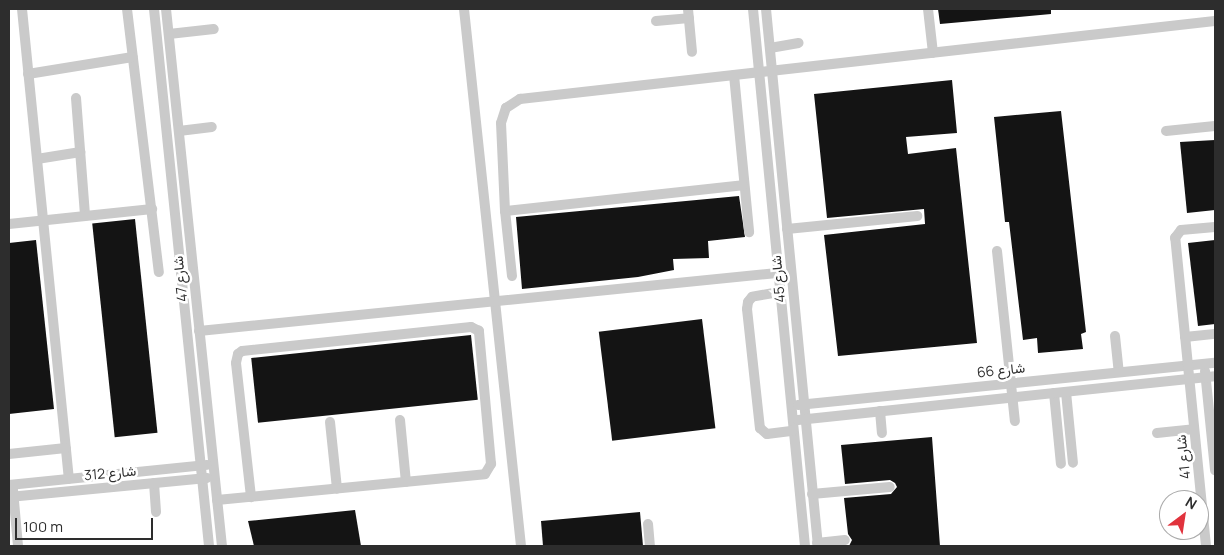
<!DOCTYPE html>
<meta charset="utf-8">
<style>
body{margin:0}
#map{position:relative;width:1224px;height:555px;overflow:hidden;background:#fff;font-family:Manrope,Vazirmatn,sans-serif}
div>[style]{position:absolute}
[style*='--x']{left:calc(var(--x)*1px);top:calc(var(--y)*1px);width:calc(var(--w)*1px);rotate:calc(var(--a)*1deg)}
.building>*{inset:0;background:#141414;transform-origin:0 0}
.minor>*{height:10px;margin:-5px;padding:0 5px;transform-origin:5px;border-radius:5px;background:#cacaca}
span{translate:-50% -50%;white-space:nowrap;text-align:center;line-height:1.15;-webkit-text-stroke:5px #fff;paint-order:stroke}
.street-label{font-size:14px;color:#2d2d2d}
.frame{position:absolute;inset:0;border:10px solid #2d2d2d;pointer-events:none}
.north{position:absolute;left:1159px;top:490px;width:50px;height:50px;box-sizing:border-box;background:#fff;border:1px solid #ababab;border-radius:50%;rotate:31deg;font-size:14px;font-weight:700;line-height:20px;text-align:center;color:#2d2d2d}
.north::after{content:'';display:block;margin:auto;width:18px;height:22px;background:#e1333d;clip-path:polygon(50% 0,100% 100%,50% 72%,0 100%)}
.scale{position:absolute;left:15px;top:518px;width:138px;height:22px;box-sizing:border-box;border:2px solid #2d2d2d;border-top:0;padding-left:6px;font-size:15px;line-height:18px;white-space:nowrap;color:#2d2d2d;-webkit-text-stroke:4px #fff;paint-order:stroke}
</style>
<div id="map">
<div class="building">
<div style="clip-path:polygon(938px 9px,1051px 9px,1051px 14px,940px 24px)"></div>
<div style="clip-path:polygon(952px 80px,957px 133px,906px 137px,908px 154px,956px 148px,977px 343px,838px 356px,824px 235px,925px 224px,924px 209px,827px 218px,814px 94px)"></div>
<div style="clip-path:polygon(1061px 111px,1086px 332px,1081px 334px,1083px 349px,1038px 353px,1037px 338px,1023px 340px,1009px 222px,1005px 222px,994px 117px)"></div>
<div style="clip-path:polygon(1215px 140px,1215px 210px,1187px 213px,1180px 142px)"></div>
<div style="clip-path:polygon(739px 196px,745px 237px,708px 241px,709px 258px,673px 259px,674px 270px,638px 277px,522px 289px,516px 217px)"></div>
<div style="left:135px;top:219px;width:215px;height:43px;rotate:84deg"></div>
<div style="clip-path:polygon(36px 240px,54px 409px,9px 414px,9px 243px)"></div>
<div style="clip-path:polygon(1215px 240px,1215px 324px,1198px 326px,1188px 243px)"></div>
<div style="left:702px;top:319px;width:110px;height:104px;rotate:83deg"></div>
<div style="left:471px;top:335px;width:65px;height:221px;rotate:84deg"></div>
<div style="clip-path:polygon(932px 437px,940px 546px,849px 546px,852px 540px,848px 534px,844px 498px,891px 494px,897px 487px,895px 483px,890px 480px,845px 484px,841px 445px)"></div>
<div style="clip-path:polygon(355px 510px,361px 546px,254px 546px,248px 521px)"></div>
<div style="clip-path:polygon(640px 512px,643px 546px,543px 546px,541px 521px)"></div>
</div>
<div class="minor">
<div style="--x:22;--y:9;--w:472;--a:84.3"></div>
<div style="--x:127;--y:9;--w:265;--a:83.1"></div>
<div style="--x:154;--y:9;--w:540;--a:84.15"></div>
<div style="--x:166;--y:9;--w:540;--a:84.05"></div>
<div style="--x:464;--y:9;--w:540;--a:83.94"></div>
<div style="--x:688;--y:9;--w:43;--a:84.7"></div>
<div style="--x:753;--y:9;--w:540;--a:84.47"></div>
<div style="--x:766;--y:9;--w:540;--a:84.47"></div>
<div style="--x:928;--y:9;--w:44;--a:83.5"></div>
<div style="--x:656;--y:21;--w:33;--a:-5"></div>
<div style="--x:169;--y:34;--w:45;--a:-6.3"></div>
<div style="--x:770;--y:48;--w:29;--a:-10"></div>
<div style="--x:28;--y:74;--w:106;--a:-9.2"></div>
<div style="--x:734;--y:75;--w:158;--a:84.5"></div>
<div style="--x:76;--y:98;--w:118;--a:85.6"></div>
<div style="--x:179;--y:131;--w:33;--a:-7"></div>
<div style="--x:1166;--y:131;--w:49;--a:-5.8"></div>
<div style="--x:37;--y:159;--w:44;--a:-9.2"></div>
<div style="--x:505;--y:211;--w:239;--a:-6.2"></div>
<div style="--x:9;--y:224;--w:144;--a:-6"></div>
<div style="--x:787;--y:229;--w:131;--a:-5.7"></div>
<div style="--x:997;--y:251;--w:171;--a:84"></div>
<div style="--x:512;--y:276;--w:65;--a:-96.1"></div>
<div style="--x:505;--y:211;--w:88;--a:-92.6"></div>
<div style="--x:501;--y:123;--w:16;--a:-72"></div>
<div style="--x:506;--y:108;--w:17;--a:-33"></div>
<div style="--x:520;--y:99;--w:699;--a:-6.4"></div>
<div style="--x:779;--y:292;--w:27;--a:170"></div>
<div style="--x:752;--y:297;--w:6;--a:129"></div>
<div style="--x:748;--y:302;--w:7;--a:98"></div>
<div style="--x:747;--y:309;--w:120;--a:83.8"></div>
<div style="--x:760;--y:428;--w:9;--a:41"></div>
<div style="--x:767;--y:434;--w:26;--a:-7"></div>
<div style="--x:199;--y:331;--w:581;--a:-5.73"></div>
<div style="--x:1115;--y:336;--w:36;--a:84"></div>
<div style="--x:1185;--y:337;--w:30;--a:-6"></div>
<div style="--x:1205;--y:371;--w:100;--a:84.2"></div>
<div style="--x:1066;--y:392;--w:71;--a:84.4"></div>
<div style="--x:1054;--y:393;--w:71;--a:84.4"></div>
<div style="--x:798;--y:405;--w:419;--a:-5.8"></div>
<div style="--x:880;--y:411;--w:22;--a:85"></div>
<div style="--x:400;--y:420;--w:62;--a:84.5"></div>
<div style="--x:798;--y:420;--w:419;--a:-6"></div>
<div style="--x:330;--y:422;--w:67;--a:84"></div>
<div style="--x:1157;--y:433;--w:37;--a:-6"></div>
<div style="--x:9;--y:454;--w:57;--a:-6"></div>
<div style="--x:154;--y:483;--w:29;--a:86"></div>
<div style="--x:9;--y:485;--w:199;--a:-5.8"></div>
<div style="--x:13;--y:490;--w:56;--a:84.9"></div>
<div style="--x:812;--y:494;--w:78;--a:-5.1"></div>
<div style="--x:9;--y:497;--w:199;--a:-5.5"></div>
<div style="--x:217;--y:500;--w:269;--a:-5.5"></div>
<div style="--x:485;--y:474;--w:12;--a:-59"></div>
<div style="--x:491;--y:464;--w:134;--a:-95.2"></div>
<div style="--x:479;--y:331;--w:9;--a:-153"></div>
<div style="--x:471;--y:327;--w:230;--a:174"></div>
<div style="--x:242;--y:351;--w:5;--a:143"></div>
<div style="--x:238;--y:354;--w:9;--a:103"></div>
<div style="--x:236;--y:363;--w:135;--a:83.6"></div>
<div style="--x:1165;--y:521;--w:4;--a:-14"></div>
<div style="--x:648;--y:524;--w:22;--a:85"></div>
<div style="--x:817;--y:543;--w:28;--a:-6"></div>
<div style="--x:1206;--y:546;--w:310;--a:-95.7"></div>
<div style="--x:1175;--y:238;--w:10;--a:-53"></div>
<div style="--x:1181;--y:230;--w:34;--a:-5"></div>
</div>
<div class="street-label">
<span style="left:180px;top:279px;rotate:-96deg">شارع 47</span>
<span style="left:778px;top:279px;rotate:-95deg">شارع 45</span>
<span style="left:1001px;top:370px;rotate:-6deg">شارع 66</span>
<span style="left:1183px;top:457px;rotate:-96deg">شارع 41</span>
<span style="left:110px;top:473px;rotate:-5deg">شارع 312</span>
</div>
<div class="frame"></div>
<div class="north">N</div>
<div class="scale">100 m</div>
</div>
